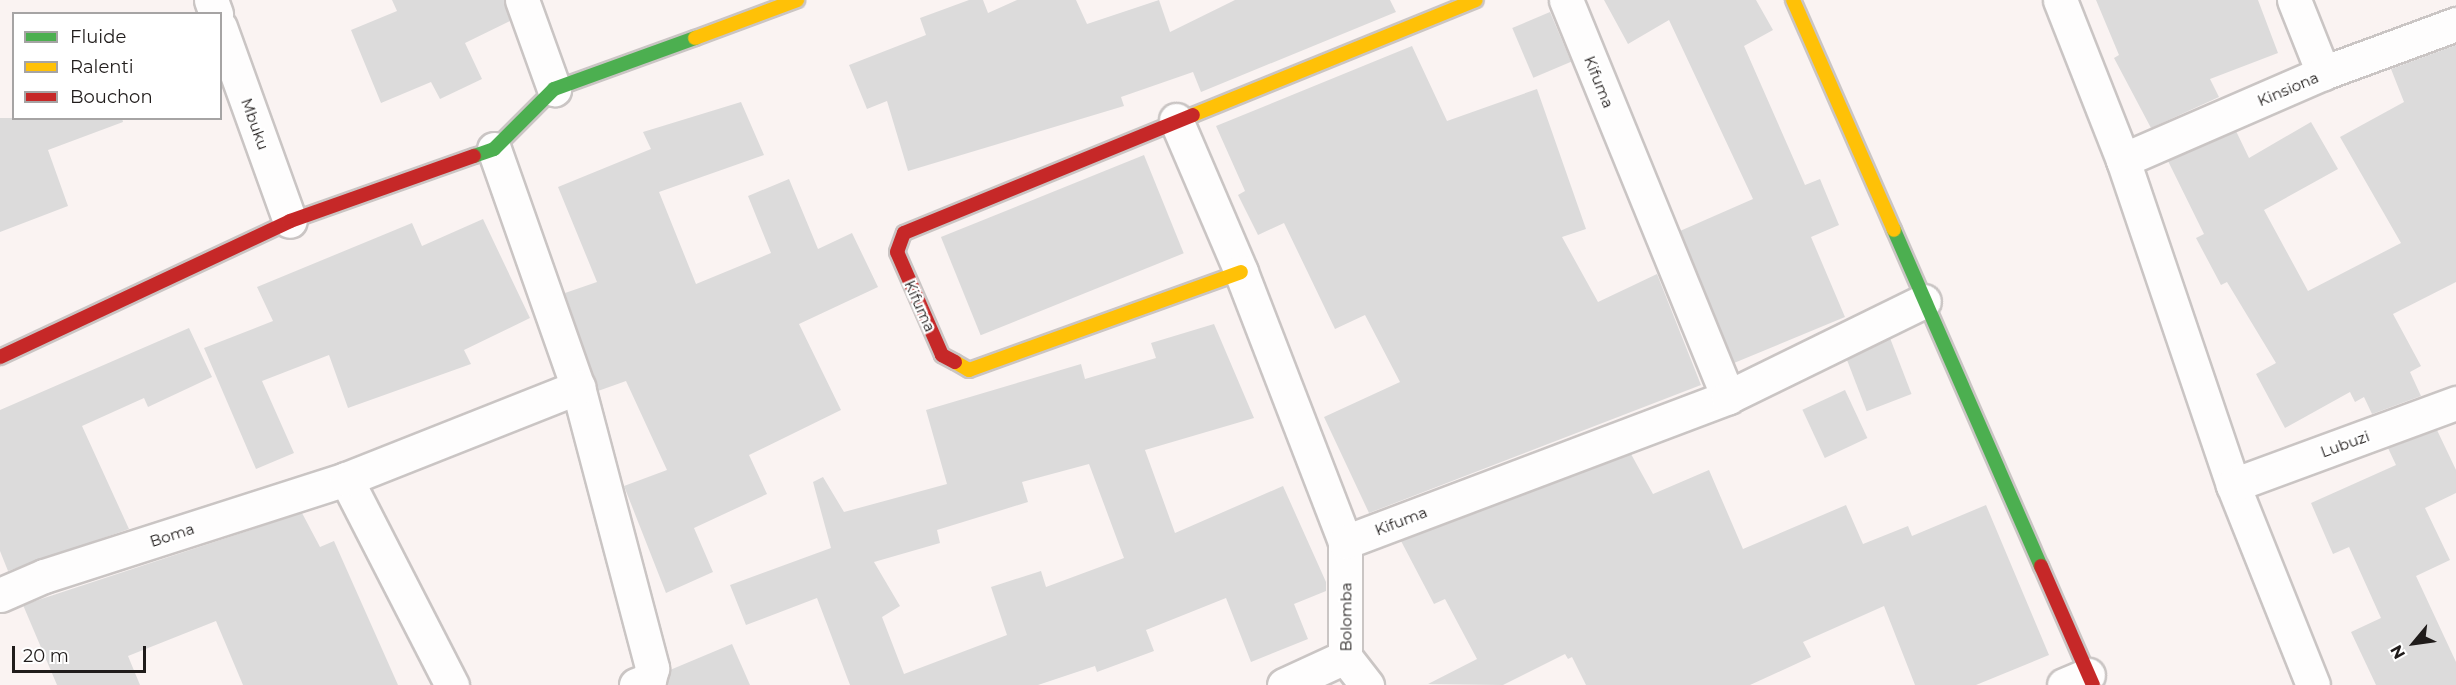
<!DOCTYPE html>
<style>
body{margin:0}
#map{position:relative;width:2456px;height:685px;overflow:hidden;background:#faf3f2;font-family:Montserrat,sans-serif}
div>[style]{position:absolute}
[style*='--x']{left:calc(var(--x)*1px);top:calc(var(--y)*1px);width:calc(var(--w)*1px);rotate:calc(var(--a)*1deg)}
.building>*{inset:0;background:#dcdbdb;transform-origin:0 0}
.roads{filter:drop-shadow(2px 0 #cac5c4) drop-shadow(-2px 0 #cac5c4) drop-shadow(0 2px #cac5c4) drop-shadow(0 -2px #cac5c4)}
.street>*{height:33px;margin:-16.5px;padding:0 16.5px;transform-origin:16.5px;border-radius:16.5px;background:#fefdfd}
.fast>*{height:14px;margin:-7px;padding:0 7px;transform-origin:7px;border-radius:7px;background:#4caf50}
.slow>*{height:14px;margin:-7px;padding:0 7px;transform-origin:7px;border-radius:7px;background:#ffc107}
.jam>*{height:14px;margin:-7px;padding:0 7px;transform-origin:7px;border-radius:7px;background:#c62828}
span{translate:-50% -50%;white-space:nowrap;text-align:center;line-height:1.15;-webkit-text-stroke:4.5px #fff;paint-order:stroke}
.street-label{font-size:15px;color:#201c1b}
.legend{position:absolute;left:12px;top:12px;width:210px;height:108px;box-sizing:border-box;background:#fff;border:2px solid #a6a4a4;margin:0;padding:8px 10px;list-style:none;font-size:18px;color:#201c1b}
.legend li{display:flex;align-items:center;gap:12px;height:30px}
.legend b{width:30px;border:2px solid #a6a4a4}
.north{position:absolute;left:2384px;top:613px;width:60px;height:60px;-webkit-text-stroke:4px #fff;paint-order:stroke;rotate:241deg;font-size:16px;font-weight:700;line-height:24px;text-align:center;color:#201c1b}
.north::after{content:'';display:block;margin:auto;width:21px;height:27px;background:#201c1b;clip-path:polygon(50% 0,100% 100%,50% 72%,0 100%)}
.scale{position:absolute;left:12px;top:646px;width:134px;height:27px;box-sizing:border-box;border:3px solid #201c1b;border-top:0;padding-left:8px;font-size:18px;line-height:21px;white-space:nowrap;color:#201c1b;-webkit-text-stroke:4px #fff;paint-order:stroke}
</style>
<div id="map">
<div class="building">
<div style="clip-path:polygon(392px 0,504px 0,510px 21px,465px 43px,482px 79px,440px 99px,431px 82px,381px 103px,351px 30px,397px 11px)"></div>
<div style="clip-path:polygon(969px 0,983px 0,988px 13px,1017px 0,1076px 0,1087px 24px,1159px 0,1170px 32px,1235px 0,1390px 0,1396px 12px,1201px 92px,1193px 72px,1121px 97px,1124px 106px,908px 171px,887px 101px,867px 109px,849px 65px,926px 35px,920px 18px)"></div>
<div style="clip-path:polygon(1604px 0,1756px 0,1773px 30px,1744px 46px,1805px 185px,1820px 179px,1839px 225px,1811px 237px,1845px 317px,1734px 363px,1680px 231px,1753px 199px,1669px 20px,1628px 44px)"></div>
<div style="clip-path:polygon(2096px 0,2258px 0,2278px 53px,2210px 79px,2219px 97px,2151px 128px,2114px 58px,2119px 55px)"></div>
<div style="left:1550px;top:12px;width:54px;height:41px;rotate:67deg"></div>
<div style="clip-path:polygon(2456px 45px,2456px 282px,2393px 314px,2421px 366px,2410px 372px,2421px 396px,2372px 414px,2364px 397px,2355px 402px,2350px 392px,2285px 428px,2256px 374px,2276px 363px,2227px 282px,2221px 285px,2196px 238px,2204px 234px,2168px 161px,2236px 131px,2249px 158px,2311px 122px,2338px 169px,2264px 210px,2308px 291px,2401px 243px,2340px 137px,2404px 102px,2391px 69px)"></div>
<div style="clip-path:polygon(1412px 46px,1447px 121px,1537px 89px,1586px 229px,1562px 237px,1598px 302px,1657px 274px,1701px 385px,1369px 513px,1324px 417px,1400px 382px,1365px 315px,1335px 329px,1284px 223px,1258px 235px,1238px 195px,1245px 191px,1216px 126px)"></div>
<div style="clip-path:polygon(741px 102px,764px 155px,659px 192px,696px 284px,771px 253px,748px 196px,789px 179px,818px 249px,852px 233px,878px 287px,799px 324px,841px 410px,749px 455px,767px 494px,694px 528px,713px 572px,666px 593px,624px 486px,667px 470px,626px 381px,598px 391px,565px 293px,597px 282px,558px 187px,651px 149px,643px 132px)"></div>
<div style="clip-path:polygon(0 118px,122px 118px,123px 122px,48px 150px,68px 206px,0 232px)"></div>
<div style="left:1144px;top:155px;width:106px;height:219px;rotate:68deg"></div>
<div style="clip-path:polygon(483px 219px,530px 318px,464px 350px,471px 364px,348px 408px,329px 355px,262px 381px,294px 453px,256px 469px,204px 348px,273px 321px,257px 287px,412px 223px,422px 246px)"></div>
<div style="clip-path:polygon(evenodd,1214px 324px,1254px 418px,1145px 450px,1175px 533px,1283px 486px,1326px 582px,1326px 591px,1294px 604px,1308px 639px,1251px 662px,1226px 598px,1146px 630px,1154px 651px,1097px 672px,1095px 666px,1038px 685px,850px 685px,817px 598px,746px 625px,730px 585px,831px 548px,813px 482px,823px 477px,844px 512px,947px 484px,926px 410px,1081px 364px,1085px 379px,1156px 358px,1151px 343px,1214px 324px,1089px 464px,1124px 558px,1046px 587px,1041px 571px,991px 587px,1007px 635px,904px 674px,882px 617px,900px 606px,874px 562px,940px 543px,937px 530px,1028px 502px,1022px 482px,1089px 464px)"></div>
<div style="clip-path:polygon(189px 328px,212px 377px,148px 407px,144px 398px,82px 426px,129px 529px,8px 571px,0 551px,0 410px)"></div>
<div style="left:1890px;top:338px;width:60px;height:48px;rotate:69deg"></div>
<div style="left:1845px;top:390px;width:53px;height:47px;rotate:65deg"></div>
<div style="clip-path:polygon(2437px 430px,2456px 470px,2456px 493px,2425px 508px,2450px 560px,2416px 576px,2456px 662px,2456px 685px,2376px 685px,2351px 632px,2381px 618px,2349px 547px,2333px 554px,2311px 503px,2396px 465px,2388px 448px)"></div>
<div style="clip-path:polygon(1631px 454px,1653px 494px,1709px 470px,1743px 549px,1846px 505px,1863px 544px,1908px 526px,1912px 536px,1986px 505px,2049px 655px,1976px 685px,1915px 685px,1884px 606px,1803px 642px,1811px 657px,1750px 685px,1586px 685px,1572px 657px,1568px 659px,1565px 654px,1503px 685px,1428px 684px,1477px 659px,1445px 599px,1434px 604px,1401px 541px)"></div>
<div style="clip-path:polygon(302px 513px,320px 547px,334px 541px,398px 685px,243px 685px,216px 621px,128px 656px,140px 685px,57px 685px,23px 605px)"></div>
<div style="clip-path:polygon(732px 644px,750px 685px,667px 685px,670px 670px)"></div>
</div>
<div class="roads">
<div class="street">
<div style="--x:211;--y:0;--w:15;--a:70"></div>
<div style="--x:522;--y:0;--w:95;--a:70.2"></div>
<div style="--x:1566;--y:0;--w:429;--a:67.8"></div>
<div style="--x:2060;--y:0;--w:172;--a:68.5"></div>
<div style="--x:2123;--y:160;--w:343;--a:71.3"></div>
<div style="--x:2233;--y:485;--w:215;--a:68.2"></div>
<div style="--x:2294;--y:0;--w:79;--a:68.3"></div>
<div style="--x:220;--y:27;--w:206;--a:70.2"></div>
<div style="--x:1176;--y:120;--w:165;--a:66.8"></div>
<div style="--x:1241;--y:272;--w:289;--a:68.9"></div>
<div style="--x:1345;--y:542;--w:115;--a:90"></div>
<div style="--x:1345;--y:657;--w:36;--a:52"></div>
<div style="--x:494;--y:149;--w:252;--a:70.6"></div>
<div style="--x:578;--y:387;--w:291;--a:75.2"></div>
<div style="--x:652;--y:668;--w:12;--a:104"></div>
<div style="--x:649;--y:680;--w:14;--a:159"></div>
<div style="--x:2123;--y:160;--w:218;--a:-23.5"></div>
<div style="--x:2323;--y:73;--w:142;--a:-20.2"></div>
<div style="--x:346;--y:479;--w:232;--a:62.8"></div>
<div style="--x:2233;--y:485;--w:238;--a:-20.2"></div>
<div style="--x:1345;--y:542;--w:410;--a:-20.7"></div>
<div style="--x:1728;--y:397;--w:218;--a:-26.1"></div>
<div style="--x:0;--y:595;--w:48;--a:-23.4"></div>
<div style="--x:44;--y:576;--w:317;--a:-17.8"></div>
<div style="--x:346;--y:479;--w:250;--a:-21.6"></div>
<div style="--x:1284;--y:685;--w:67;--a:-24.7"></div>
<div style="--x:2064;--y:685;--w:26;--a:-23"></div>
</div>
<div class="fast">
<div style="--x:474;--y:156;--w:21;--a:-19"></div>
<div style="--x:494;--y:149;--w:85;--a:-45"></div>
<div style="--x:554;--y:89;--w:150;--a:-19.9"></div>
<div style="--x:1894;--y:230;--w:367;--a:66.4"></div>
</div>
<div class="slow">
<div style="--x:1793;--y:0;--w:251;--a:66.3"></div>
<div style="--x:695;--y:38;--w:109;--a:-20.4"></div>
<div style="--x:1193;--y:115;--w:305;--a:-22.1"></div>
<div style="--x:955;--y:362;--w:16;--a:30"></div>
<div style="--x:969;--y:370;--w:289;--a:-19.8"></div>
</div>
<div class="jam">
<div style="--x:0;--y:357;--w:320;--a:-25.1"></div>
<div style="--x:290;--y:221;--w:195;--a:-19.5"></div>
<div style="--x:955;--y:362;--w:15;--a:-152"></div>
<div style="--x:942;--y:355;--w:112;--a:-113.6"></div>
<div style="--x:897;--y:252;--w:20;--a:-70"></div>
<div style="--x:904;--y:233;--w:312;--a:-22.2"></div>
<div style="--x:2041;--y:566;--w:130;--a:66.4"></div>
</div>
</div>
<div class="street-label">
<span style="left:1599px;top:82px;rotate:68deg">Kifuma</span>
<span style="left:2288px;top:89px;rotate:-23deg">Kinsiona</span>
<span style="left:255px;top:124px;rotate:70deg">Mbuku</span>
<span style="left:920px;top:306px;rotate:66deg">Kifuma</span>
<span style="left:2345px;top:444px;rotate:-20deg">Lubuzi</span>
<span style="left:1401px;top:521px;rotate:-21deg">Kifuma</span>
<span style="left:172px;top:535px;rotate:-18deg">Boma</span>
<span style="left:1346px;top:617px;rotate:-90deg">Bolomba</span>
</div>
<ul class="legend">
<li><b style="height:8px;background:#4caf50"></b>Fluide</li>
<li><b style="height:8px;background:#ffc107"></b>Ralenti</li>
<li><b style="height:8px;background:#c62828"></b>Bouchon</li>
</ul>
<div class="north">N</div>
<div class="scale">20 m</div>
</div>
